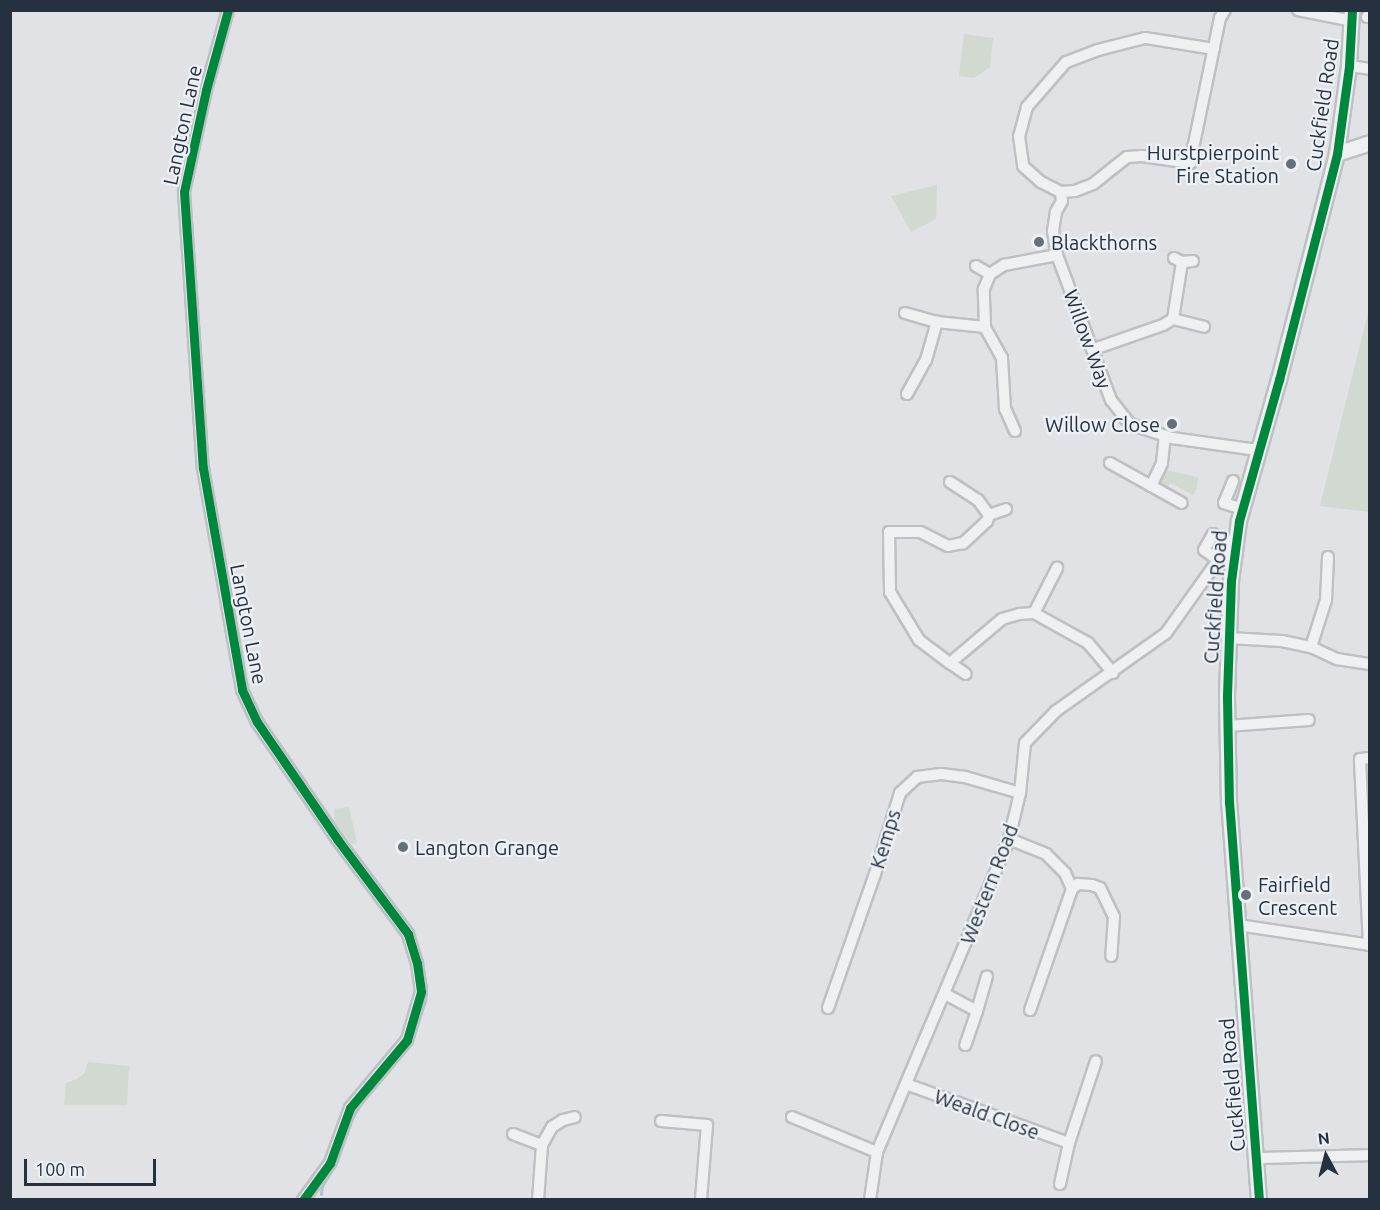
<!DOCTYPE html>
<style>
body{margin:0}
#map{position:relative;width:1380px;height:1210px;overflow:hidden;background:#e0e2e5;font-family:Ubuntu,sans-serif}
div>[style]{position:absolute}
[style*='--x']{left:calc(var(--x)*1px);top:calc(var(--y)*1px);width:calc(var(--w)*1px);rotate:calc(var(--a)*1deg)}
.green>*{inset:0;background:#d1d9d0}
.stream>*{height:3px;margin:-1.5px;padding:0 1.5px;transform-origin:1.5px;border-radius:1.5px;background:#acc2d2}
.roads{filter:drop-shadow(2px 0 #bec0c3) drop-shadow(-2px 0 #bec0c3) drop-shadow(0 2px #bec0c3) drop-shadow(0 -2px #bec0c3)}
.minor>*{height:10px;margin:-5px;padding:0 5px;transform-origin:5px;border-radius:5px;background:#eff0f2}
.tertiary>*{height:14px;margin:-7px;padding:0 7px;transform-origin:7px;border-radius:7px;background:#eff0f2}
.cycleway>*{height:9px;margin:-4.5px;padding:0 4.5px;transform-origin:4.5px;border-radius:4.5px;background:#00873e}
.dots>*{width:16px;height:16px;translate:-50% -50%;box-sizing:border-box;border:3px solid #edf1f5;border-radius:50%}
span{translate:-50% -50%;white-space:nowrap;text-align:center;line-height:1.15;-webkit-text-stroke:4.5px #edf1f5;paint-order:stroke}
.street-label{font-size:20px;color:#26313f}
.poi-label{font-size:20px;color:#26313f}
.right{translate:-100% -50%;text-align:right}
.left{translate:0 -50%;text-align:left}
.frame{position:absolute;inset:0;border:12px solid #26313f;pointer-events:none}
.north{position:absolute;left:1296px;top:1126px;width:60px;height:60px;-webkit-text-stroke:4px #edf1f5;paint-order:stroke;rotate:353deg;font-size:16px;font-weight:700;line-height:24px;text-align:center;color:#26313f}
.north::after{content:'';display:block;margin:auto;width:21px;height:27px;background:#26313f;clip-path:polygon(50% 0,100% 100%,50% 72%,0 100%)}
.scale{position:absolute;left:24px;top:1159px;width:132px;height:27px;box-sizing:border-box;border:3px solid #26313f;border-top:0;padding-left:8px;font-size:18px;line-height:21px;white-space:nowrap;color:#26313f;-webkit-text-stroke:4px #edf1f5;paint-order:stroke}
</style>
<div id="map">
<div class="green">
<div style="clip-path:polygon(964px 34px,993px 38px,990px 67px,974px 78px,959px 76px)"></div>
<div style="clip-path:polygon(937px 185px,936px 219px,911px 232px,891px 196px)"></div>
<div style="clip-path:polygon(1369px 309px,1370px 512px,1369px 512px,1320px 506px)"></div>
<div style="clip-path:polygon(1165px 470px,1198px 477px,1197px 488px,1193px 495px,1170px 483px,1167px 490px,1163px 487px,1160px 480px)"></div>
<div style="clip-path:polygon(349px 807px,357px 843px,351px 844px,335px 821px,334px 809px)"></div>
<div style="clip-path:polygon(88px 1062px,129px 1066px,127px 1105px,64px 1105px,66px 1083px,77px 1079px,84px 1074px)"></div>
</div>
<div class="stream">
<div style="--x:411;--y:1043;--w:44;--a:-71.6"></div>
<div style="--x:425;--y:1001;--w:16;--a:-86"></div>
<div style="--x:321;--y:1194;--w:8;--a:-83"></div>
<div style="--x:322;--y:1186;--w:29;--a:-59"></div>
<div style="--x:337;--y:1161;--w:46;--a:-70.8"></div>
<div style="--x:352;--y:1118;--w:17;--a:-59"></div>
</div>
<div class="roads">
<div class="minor">
<div style="--x:228;--y:10;--w:83;--a:105.4"></div>
<div style="--x:206;--y:90;--w:104;--a:102.2"></div>
<div style="--x:184;--y:192;--w:277;--a:86.1"></div>
<div style="--x:203;--y:468;--w:225;--a:80"></div>
<div style="--x:242;--y:690;--w:35;--a:65"></div>
<div style="--x:257;--y:722;--w:142;--a:55.6"></div>
<div style="--x:337;--y:839;--w:119;--a:53.2"></div>
<div style="--x:408;--y:934;--w:30;--a:73"></div>
<div style="--x:417;--y:963;--w:29;--a:82"></div>
<div style="--x:421;--y:992;--w:50;--a:106.3"></div>
<div style="--x:407;--y:1040;--w:89;--a:130"></div>
<div style="--x:350;--y:1108;--w:59;--a:110"></div>
<div style="--x:330;--y:1163;--w:46;--a:126.1"></div>
<div style="--x:1298;--y:10;--w:55;--a:11.5"></div>
<div style="--x:1367;--y:17;--w:3;--a:0"></div>
<div style="--x:1214;--y:49;--w:70;--a:-170.9"></div>
<div style="--x:1145;--y:38;--w:49;--a:165.7"></div>
<div style="--x:1098;--y:50;--w:34;--a:159"></div>
<div style="--x:1066;--y:62;--w:60;--a:130.9"></div>
<div style="--x:1027;--y:107;--w:30;--a:105"></div>
<div style="--x:1019;--y:136;--w:30;--a:82"></div>
<div style="--x:1023;--y:166;--w:24;--a:42"></div>
<div style="--x:1041;--y:182;--w:22;--a:27"></div>
<div style="--x:1061;--y:192;--w:14;--a:-4"></div>
<div style="--x:1075;--y:191;--w:19;--a:-21"></div>
<div style="--x:1093;--y:184;--w:43;--a:-38.5"></div>
<div style="--x:1127;--y:157;--w:15;--a:-4"></div>
<div style="--x:1142;--y:156;--w:49;--a:8.3"></div>
<div style="--x:1190;--y:163;--w:148;--a:-78.3"></div>
<div style="--x:1220;--y:18;--w:9;--a:-58"></div>
<div style="--x:1349;--y:66;--w:21;--a:8"></div>
<div style="--x:1061;--y:192;--w:9;--a:84"></div>
<div style="--x:1062;--y:201;--w:13;--a:119"></div>
<div style="--x:1056;--y:212;--w:19;--a:99"></div>
<div style="--x:1053;--y:231;--w:24;--a:81"></div>
<div style="--x:1057;--y:255;--w:155;--a:69.6"></div>
<div style="--x:1111;--y:400;--w:31;--a:52"></div>
<div style="--x:1130;--y:424;--w:44;--a:18.4"></div>
<div style="--x:1172;--y:438;--w:86;--a:8"></div>
<div style="--x:1174;--y:258;--w:9;--a:27"></div>
<div style="--x:1182;--y:262;--w:11;--a:-5"></div>
<div style="--x:976;--y:266;--w:16;--a:30"></div>
<div style="--x:905;--y:313;--w:33;--a:16"></div>
<div style="--x:937;--y:322;--w:48;--a:5.9"></div>
<div style="--x:1173;--y:319;--w:32;--a:14"></div>
<div style="--x:1094;--y:349;--w:73;--a:-19.2"></div>
<div style="--x:1163;--y:325;--w:12;--a:-31"></div>
<div style="--x:1173;--y:319;--w:58;--a:-81"></div>
<div style="--x:907;--y:394;--w:39;--a:-61"></div>
<div style="--x:926;--y:360;--w:40;--a:-74"></div>
<div style="--x:1015;--y:431;--w:24;--a:-114"></div>
<div style="--x:1005;--y:409;--w:51;--a:-93.4"></div>
<div style="--x:1002;--y:358;--w:35;--a:-119"></div>
<div style="--x:985;--y:327;--w:38;--a:-92"></div>
<div style="--x:984;--y:289;--w:16;--a:-68"></div>
<div style="--x:990;--y:274;--w:17;--a:-33"></div>
<div style="--x:1004;--y:265;--w:54;--a:-10.7"></div>
<div style="--x:1110;--y:463;--w:82;--a:29.1"></div>
<div style="--x:1233;--y:481;--w:24;--a:112"></div>
<div style="--x:1224;--y:503;--w:19;--a:18"></div>
<div style="--x:950;--y:482;--w:33;--a:33"></div>
<div style="--x:978;--y:500;--w:19;--a:54"></div>
<div style="--x:989;--y:515;--w:6;--a:108"></div>
<div style="--x:987;--y:521;--w:33;--a:137"></div>
<div style="--x:963;--y:543;--w:15;--a:169"></div>
<div style="--x:948;--y:546;--w:31;--a:-153"></div>
<div style="--x:920;--y:532;--w:31;--a:180"></div>
<div style="--x:889;--y:532;--w:60;--a:89"></div>
<div style="--x:890;--y:592;--w:56;--a:58.9"></div>
<div style="--x:919;--y:640;--w:39;--a:37"></div>
<div style="--x:950;--y:663;--w:68;--a:-40.2"></div>
<div style="--x:1002;--y:619;--w:19;--a:-16"></div>
<div style="--x:1020;--y:614;--w:14;--a:-4"></div>
<div style="--x:1034;--y:613;--w:62;--a:29.1"></div>
<div style="--x:1088;--y:643;--w:39;--a:50"></div>
<div style="--x:1151;--y:486;--w:25;--a:-64"></div>
<div style="--x:1162;--y:463;--w:27;--a:-84"></div>
<div style="--x:989;--y:515;--w:18;--a:-19"></div>
<div style="--x:1213;--y:534;--w:18;--a:119"></div>
<div style="--x:1204;--y:550;--w:16;--a:35"></div>
<div style="--x:1034;--y:613;--w:51;--a:-62.9"></div>
<div style="--x:1228;--y:638;--w:54;--a:3.2"></div>
<div style="--x:1282;--y:641;--w:30;--a:12"></div>
<div style="--x:1311;--y:647;--w:29;--a:25"></div>
<div style="--x:1337;--y:659;--w:33;--a:9"></div>
<div style="--x:1311;--y:647;--w:49;--a:-72.3"></div>
<div style="--x:1326;--y:600;--w:43;--a:-87.3"></div>
<div style="--x:950;--y:663;--w:19;--a:35"></div>
<div style="--x:1227;--y:726;--w:82;--a:-4.2"></div>
<div style="--x:1009;--y:839;--w:40;--a:22"></div>
<div style="--x:1046;--y:854;--w:27;--a:45"></div>
<div style="--x:1065;--y:873;--w:17;--a:66"></div>
<div style="--x:1072;--y:889;--w:128;--a:109.1"></div>
<div style="--x:1072;--y:889;--w:8;--a:-40"></div>
<div style="--x:1078;--y:884;--w:14;--a:4"></div>
<div style="--x:1092;--y:885;--w:9;--a:21"></div>
<div style="--x:1100;--y:888;--w:32;--a:64"></div>
<div style="--x:1114;--y:917;--w:39;--a:94"></div>
<div style="--x:1238;--y:925;--w:134;--a:8.6"></div>
<div style="--x:1369;--y:945;--w:186;--a:-92.8"></div>
<div style="--x:1360;--y:759;--w:10;--a:-6"></div>
<div style="--x:945;--y:994;--w:36;--a:28"></div>
<div style="--x:977;--y:1011;--w:36;--a:109"></div>
<div style="--x:828;--y:1008;--w:142;--a:-70.7"></div>
<div style="--x:875;--y:874;--w:85;--a:-72.8"></div>
<div style="--x:900;--y:793;--w:23;--a:-43"></div>
<div style="--x:917;--y:777;--w:24;--a:-7"></div>
<div style="--x:941;--y:774;--w:24;--a:7"></div>
<div style="--x:965;--y:777;--w:57;--a:16.2"></div>
<div style="--x:977;--y:1011;--w:36;--a:-74"></div>
<div style="--x:906;--y:1084;--w:173;--a:19.9"></div>
<div style="--x:792;--y:1117;--w:92;--a:22.4"></div>
<div style="--x:661;--y:1121;--w:46;--a:5"></div>
<div style="--x:707;--y:1125;--w:75;--a:94.6"></div>
<div style="--x:513;--y:1134;--w:31;--a:21"></div>
<div style="--x:1256;--y:1158;--w:114;--a:-1.5"></div>
<div style="--x:1060;--y:1184;--w:42;--a:-77.6"></div>
<div style="--x:1069;--y:1143;--w:86;--a:-71.8"></div>
<div style="--x:538;--y:1200;--w:55;--a:-85.8"></div>
<div style="--x:542;--y:1145;--w:21;--a:-61"></div>
<div style="--x:552;--y:1127;--w:13;--a:-32"></div>
<div style="--x:563;--y:1120;--w:12;--a:-14"></div>
<div style="--x:870;--y:1200;--w:49;--a:-81.7"></div>
<div style="--x:877;--y:1152;--w:340;--a:-67.1"></div>
<div style="--x:1009;--y:839;--w:47;--a:-76.6"></div>
<div style="--x:1020;--y:793;--w:50;--a:-84.3"></div>
<div style="--x:1025;--y:743;--w:45;--a:-45.9"></div>
<div style="--x:1056;--y:711;--w:135;--a:-35.3"></div>
<div style="--x:1166;--y:633;--w:120;--a:-54.5"></div>
</div>
<div class="tertiary">
<div style="--x:1337;--y:154;--w:35;--a:-18"></div>
<div style="--x:1259;--y:1200;--w:398;--a:-94.3"></div>
<div style="--x:1229;--y:803;--w:108;--a:-91.1"></div>
<div style="--x:1227;--y:695;--w:114;--a:-88"></div>
<div style="--x:1231;--y:581;--w:61;--a:-82.4"></div>
<div style="--x:1239;--y:521;--w:147;--a:-74.2"></div>
<div style="--x:1279;--y:380;--w:233;--a:-75.6"></div>
<div style="--x:1337;--y:154;--w:89;--a:-82.2"></div>
<div style="--x:1349;--y:66;--w:56;--a:-86.9"></div>
</div>
</div>
<div class="cycleway">
<div style="--x:228;--y:10;--w:83;--a:105.4"></div>
<div style="--x:206;--y:90;--w:104;--a:102.2"></div>
<div style="--x:184;--y:192;--w:277;--a:86.1"></div>
<div style="--x:203;--y:468;--w:225;--a:80"></div>
<div style="--x:242;--y:690;--w:35;--a:65"></div>
<div style="--x:257;--y:722;--w:142;--a:55.6"></div>
<div style="--x:337;--y:839;--w:119;--a:53.2"></div>
<div style="--x:408;--y:934;--w:30;--a:73"></div>
<div style="--x:417;--y:963;--w:29;--a:82"></div>
<div style="--x:421;--y:992;--w:50;--a:106.3"></div>
<div style="--x:407;--y:1040;--w:89;--a:130"></div>
<div style="--x:350;--y:1108;--w:59;--a:110"></div>
<div style="--x:330;--y:1163;--w:46;--a:126.1"></div>
<div style="--x:1259;--y:1200;--w:398;--a:-94.3"></div>
<div style="--x:1229;--y:803;--w:108;--a:-91.1"></div>
<div style="--x:1227;--y:695;--w:114;--a:-88"></div>
<div style="--x:1231;--y:581;--w:61;--a:-82.4"></div>
<div style="--x:1239;--y:521;--w:147;--a:-74.2"></div>
<div style="--x:1279;--y:380;--w:233;--a:-75.6"></div>
<div style="--x:1337;--y:154;--w:89;--a:-82.2"></div>
<div style="--x:1349;--y:66;--w:56;--a:-86.9"></div>
</div>
<div class="dots">
<div style="left:1291px;top:164px;background:#676f79"></div>
<div style="left:1039px;top:242px;background:#676f79"></div>
<div style="left:1172px;top:424px;background:#676f79"></div>
<div style="left:403px;top:847px;background:#676f79"></div>
<div style="left:1246px;top:895px;background:#676f79"></div>
</div>
<div class="street-label">
<span style="left:1322px;top:105px;rotate:-82deg">Cuckfield Road</span>
<span style="left:182px;top:125px;rotate:-78deg">Langton Lane</span>
<span style="left:1088px;top:339px;rotate:70deg">Willow Way</span>
<span style="left:1215px;top:597px;rotate:-86deg">Cuckfield Road</span>
<span style="left:249px;top:624px;rotate:79deg">Langton Lane</span>
<span style="left:885px;top:839px;rotate:-73deg">Kemps</span>
<span style="left:989px;top:884px;rotate:-69deg">Western Road</span>
<span style="left:1232px;top:1085px;rotate:-95deg">Cuckfield Road</span>
<span style="left:987px;top:1114px;rotate:20deg">Weald Close</span>
</div>
<div class="poi-label">
<span class="right" style="left:1279px;top:164px">Hurstpierpoint<br>Fire Station</span>
<span class="left" style="left:1051px;top:242px">Blackthorns</span>
<span class="right" style="left:1160px;top:424px">Willow Close</span>
<span class="left" style="left:415px;top:847px">Langton Grange</span>
<span class="left" style="left:1258px;top:896px">Fairfield<br>Crescent</span>
</div>
<div class="frame"></div>
<div class="north">N</div>
<div class="scale">100 m</div>
</div>
